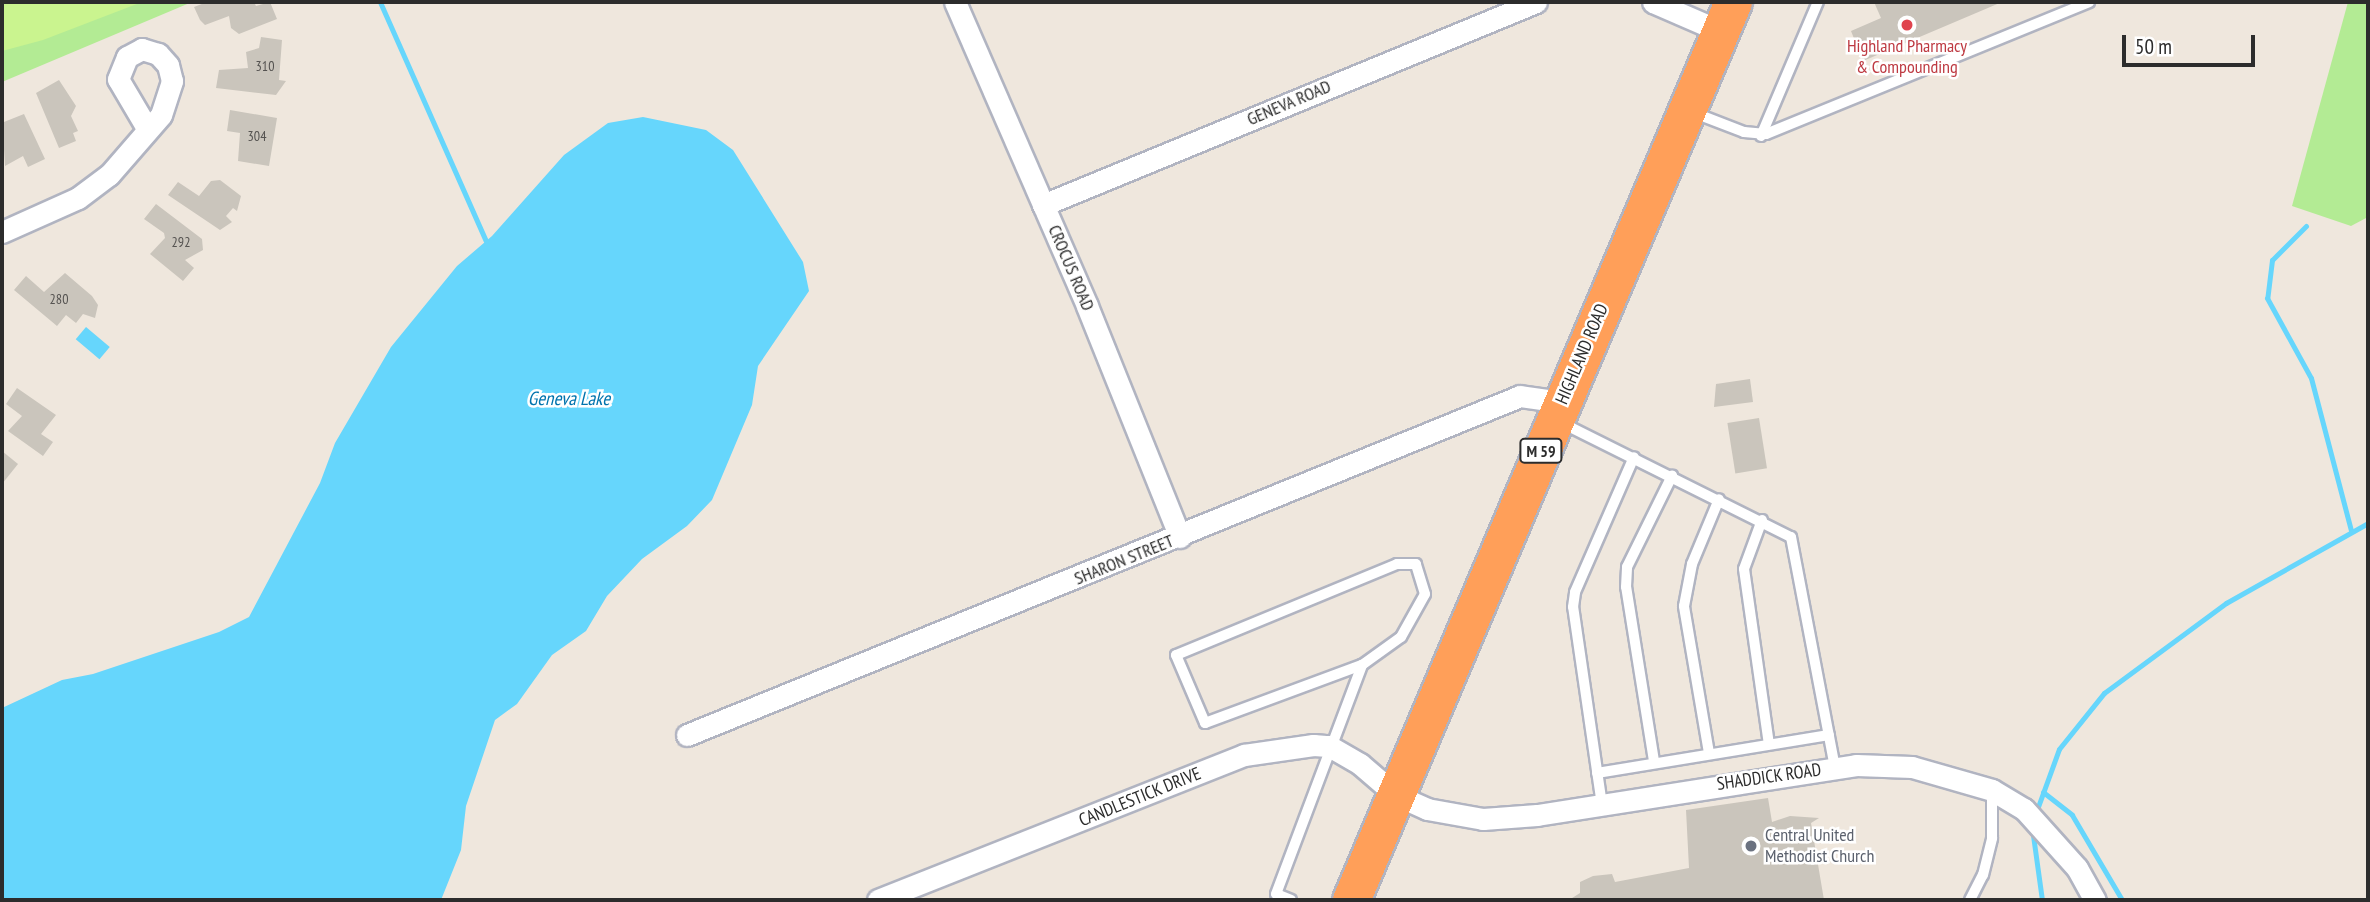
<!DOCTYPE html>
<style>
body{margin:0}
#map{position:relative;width:2370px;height:902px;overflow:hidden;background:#efe7dd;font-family:"PT Sans Narrow",sans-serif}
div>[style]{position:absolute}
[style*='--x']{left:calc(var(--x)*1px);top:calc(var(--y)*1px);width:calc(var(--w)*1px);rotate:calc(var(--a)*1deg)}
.green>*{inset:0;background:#b3eb94}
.pitch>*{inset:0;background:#caf48f}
.water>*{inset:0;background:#66d6fc;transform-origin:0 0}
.stream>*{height:5px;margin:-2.5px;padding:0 2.5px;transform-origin:2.5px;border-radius:2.5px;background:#66d6fc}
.building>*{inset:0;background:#cac5bc;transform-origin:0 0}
.roads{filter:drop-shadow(2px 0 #b1b4c1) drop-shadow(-2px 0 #b1b4c1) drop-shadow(0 2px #b1b4c1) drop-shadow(0 -2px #b1b4c1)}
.lane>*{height:10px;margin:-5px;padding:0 5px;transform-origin:5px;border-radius:5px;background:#fff}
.street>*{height:21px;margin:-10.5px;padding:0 10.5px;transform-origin:10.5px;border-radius:10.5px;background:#fff}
.highway>*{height:37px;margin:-18.5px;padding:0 18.5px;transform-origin:18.5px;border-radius:18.5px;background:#ff9f59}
.dots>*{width:19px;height:19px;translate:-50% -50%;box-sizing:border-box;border:4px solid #fff;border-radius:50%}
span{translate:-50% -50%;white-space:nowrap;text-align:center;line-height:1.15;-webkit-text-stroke:5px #fff;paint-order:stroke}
.number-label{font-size:14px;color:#545250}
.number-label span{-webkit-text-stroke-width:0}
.shield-label span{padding:2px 5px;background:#fff;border:2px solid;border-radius:5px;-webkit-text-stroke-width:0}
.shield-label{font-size:16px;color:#2c2c2c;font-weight:700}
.health-label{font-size:18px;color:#be3a42}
.street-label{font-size:18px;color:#2c2c2c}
.worship-label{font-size:18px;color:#5b616d}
.left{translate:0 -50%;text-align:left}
.water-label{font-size:19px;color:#0073ad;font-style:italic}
.frame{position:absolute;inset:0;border:4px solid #2c2c2c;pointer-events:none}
.scale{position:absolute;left:2122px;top:35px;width:133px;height:32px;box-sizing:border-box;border:4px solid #2c2c2c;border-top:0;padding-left:9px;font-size:21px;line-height:24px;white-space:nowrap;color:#2c2c2c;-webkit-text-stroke:5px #fff;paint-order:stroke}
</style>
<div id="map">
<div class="green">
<div style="clip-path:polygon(2px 2px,192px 2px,2px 82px)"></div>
<div style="clip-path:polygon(2348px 2px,2368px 2px,2368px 217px,2351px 226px,2292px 206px)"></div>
</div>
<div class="pitch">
<div style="clip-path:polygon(2px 2px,142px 2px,43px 40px,2px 51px)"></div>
</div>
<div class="water">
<div style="clip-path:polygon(643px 117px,706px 130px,733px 150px,803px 262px,809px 291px,758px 366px,752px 405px,712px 500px,687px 526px,642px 559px,607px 596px,586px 631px,552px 655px,517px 704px,495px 720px,466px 806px,461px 850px,441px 900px,2px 900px,2px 708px,62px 680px,93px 674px,219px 632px,249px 617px,320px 483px,335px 443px,391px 347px,457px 266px,492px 236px,564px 155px,608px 123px)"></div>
<div style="left:86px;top:327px;width:31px;height:16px;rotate:40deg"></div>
</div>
<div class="stream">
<div style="--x:380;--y:2;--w:261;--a:66.1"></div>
<div style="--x:2306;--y:226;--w:48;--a:135"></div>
<div style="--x:2272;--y:260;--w:38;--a:97"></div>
<div style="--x:2267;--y:298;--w:91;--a:61.2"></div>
<div style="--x:2311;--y:378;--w:157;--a:75.3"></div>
<div style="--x:2043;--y:792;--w:37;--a:38"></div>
<div style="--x:2072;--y:815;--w:99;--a:59.5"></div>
<div style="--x:2035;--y:815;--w:70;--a:-70"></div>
<div style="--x:2059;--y:749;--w:72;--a:-51.2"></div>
<div style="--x:2104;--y:693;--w:152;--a:-36.4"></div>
<div style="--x:2226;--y:603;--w:163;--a:-29.4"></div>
<div style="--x:2032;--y:828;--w:73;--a:82.1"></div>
</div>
<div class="building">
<div style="clip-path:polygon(207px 2px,254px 2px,256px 6px,270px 2px,277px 19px,239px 34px,231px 28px,229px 16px,205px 25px,200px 20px,194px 7px)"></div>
<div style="clip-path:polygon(1874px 2px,2002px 2px,1863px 61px,1851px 31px,1881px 18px)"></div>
<div style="clip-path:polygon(261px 37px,282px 40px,279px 80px,286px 81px,276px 95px,216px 88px,219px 70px,248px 68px,246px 52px,259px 48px)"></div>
<div style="clip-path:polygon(59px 80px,76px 106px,71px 116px,78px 131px,73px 133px,76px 141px,59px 148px,36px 93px)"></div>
<div style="clip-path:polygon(230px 110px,277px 118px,269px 166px,238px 161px,240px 133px,227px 131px)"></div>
<div style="clip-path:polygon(24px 114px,45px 159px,28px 167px,23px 156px,5px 166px,2px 116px,4px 122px)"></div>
<div style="clip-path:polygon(220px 180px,241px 196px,237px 211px,233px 208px,226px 216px,232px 222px,220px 230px,168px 195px,178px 182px,199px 196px,211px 181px)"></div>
<div style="clip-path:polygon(156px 204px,202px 239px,203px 250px,185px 260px,194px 268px,183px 281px,150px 254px,165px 238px,164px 233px,144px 219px)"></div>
<div style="clip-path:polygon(65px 273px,92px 296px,98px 305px,95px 318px,83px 314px,76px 323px,66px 315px,57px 326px,14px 290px,26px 276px,44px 292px)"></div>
<div style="clip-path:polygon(1750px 379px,1753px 402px,1714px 407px,1716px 384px)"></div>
<div style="clip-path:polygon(17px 388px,56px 415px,41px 434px,53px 442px,43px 456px,8px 431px,22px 416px,6px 404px)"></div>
<div style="left:1759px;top:418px;width:51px;height:32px;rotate:81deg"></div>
<div style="clip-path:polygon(2px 451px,18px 464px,2px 484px)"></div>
<div style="clip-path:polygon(1768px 798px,1772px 822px,1790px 816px,1819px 818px,1811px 823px,1824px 900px,1569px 900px,1580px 893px,1580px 882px,1593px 876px,1612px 874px,1615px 882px,1689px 868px,1686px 810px)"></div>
</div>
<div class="roads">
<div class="lane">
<div style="--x:1692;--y:112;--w:56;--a:21"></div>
<div style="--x:1744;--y:132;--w:22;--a:5"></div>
<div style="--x:1766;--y:134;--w:349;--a:-22.2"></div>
<div style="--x:1761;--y:136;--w:146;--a:-67"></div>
<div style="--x:1560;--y:422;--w:258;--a:26.5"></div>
<div style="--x:1791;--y:537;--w:235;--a:79.2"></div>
<div style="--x:1762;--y:520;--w:52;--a:110.2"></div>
<div style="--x:1744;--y:569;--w:177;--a:81.9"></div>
<div style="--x:1709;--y:753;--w:149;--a:-99.7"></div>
<div style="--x:1684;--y:606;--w:43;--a:-79.2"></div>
<div style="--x:1692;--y:564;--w:70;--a:-67.4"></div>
<div style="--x:1654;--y:761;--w:176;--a:-99.1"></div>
<div style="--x:1626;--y:587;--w:20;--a:-87"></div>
<div style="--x:1627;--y:567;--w:102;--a:-63.7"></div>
<div style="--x:1597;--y:773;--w:235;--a:-9.3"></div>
<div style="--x:1602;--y:805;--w:200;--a:-98.3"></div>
<div style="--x:1573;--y:607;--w:15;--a:-82"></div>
<div style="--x:1575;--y:592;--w:147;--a:-66.4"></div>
<div style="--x:1291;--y:900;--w:16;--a:-158"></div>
<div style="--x:1276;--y:894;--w:245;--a:-69.4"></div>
<div style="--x:1362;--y:665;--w:48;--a:-35.7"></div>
<div style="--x:1401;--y:637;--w:49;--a:-60.8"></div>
<div style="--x:1425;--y:594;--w:31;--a:-107"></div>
<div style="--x:1416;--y:564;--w:19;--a:180"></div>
<div style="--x:1397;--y:564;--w:239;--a:157.6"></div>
<div style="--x:1176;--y:655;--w:74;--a:66.9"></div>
<div style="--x:1205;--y:723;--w:167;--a:-20.3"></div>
<div style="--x:1970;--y:900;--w:28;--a:-63"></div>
<div style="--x:1983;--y:875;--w:38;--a:-76"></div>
<div style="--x:1992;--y:838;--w:48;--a:-90"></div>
</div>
<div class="street">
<div style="--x:955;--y:2;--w:331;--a:66.5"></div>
<div style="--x:1087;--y:306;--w:249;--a:68.1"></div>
<div style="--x:1653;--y:2;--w:73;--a:23.4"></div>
<div style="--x:1043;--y:205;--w:533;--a:-22.38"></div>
<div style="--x:2;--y:232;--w:83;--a:-24.1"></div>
<div style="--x:78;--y:198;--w:39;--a:-37"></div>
<div style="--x:109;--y:175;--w:79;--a:-49.1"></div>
<div style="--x:161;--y:115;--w:36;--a:-72"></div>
<div style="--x:172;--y:81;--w:16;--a:-104"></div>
<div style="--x:168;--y:65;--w:15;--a:-132"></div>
<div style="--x:158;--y:54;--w:17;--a:-163"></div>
<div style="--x:142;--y:49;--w:17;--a:152"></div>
<div style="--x:127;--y:57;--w:24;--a:112"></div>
<div style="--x:118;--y:79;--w:57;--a:59.4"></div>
<div style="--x:687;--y:735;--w:899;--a:-22.14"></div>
<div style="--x:1520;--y:396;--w:42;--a:8.1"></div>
<div style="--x:878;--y:900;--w:394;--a:-21.6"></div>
<div style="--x:1244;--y:755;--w:70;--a:-8.2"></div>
<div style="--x:1313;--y:745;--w:16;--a:4"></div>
<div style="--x:1329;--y:746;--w:36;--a:30"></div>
<div style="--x:1360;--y:764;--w:48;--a:40.7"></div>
<div style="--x:1396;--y:795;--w:34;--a:24"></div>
<div style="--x:1427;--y:809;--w:57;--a:10.1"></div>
<div style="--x:1483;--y:819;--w:54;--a:-4.2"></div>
<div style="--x:1537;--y:815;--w:323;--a:-8.9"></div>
<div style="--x:1856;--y:765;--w:56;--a:2"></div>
<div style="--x:1912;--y:767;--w:83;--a:16"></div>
<div style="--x:1992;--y:790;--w:37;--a:31"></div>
<div style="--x:2024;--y:809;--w:79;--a:48.1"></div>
<div style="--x:2077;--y:868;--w:37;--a:61"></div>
</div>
<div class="highway">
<div style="--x:1351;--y:900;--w:976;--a:-66.96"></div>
</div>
</div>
<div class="dots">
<div style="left:1907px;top:25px;background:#e0444e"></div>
<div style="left:1751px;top:846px;background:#6b7280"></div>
</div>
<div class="number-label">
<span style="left:265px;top:66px">310</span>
<span style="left:257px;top:136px">304</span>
<span style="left:181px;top:242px">292</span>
<span style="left:59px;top:299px">280</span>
</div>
<div class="shield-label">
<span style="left:1541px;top:451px">M 59</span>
</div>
<div class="health-label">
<span style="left:1907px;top:57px">Highland Pharmacy<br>&amp; Compounding</span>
</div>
<div class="street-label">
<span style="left:1289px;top:103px;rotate:-23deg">GENEVA ROAD</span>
<span style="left:1071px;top:268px;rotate:67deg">CROCUS ROAD</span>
<span style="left:1582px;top:354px;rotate:-67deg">HIGHLAND ROAD</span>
<span style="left:1124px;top:560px;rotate:-22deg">SHARON STREET</span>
<span style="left:1769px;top:777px;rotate:-8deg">SHADDICK ROAD</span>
<span style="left:1140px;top:797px;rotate:-22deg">CANDLESTICK DRIVE</span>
</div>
<div class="worship-label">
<span class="left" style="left:1765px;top:846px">Central United<br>Methodist Church</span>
</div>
<div class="water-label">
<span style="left:569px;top:399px">Geneva Lake</span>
</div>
<div class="frame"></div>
<div class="scale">50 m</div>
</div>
